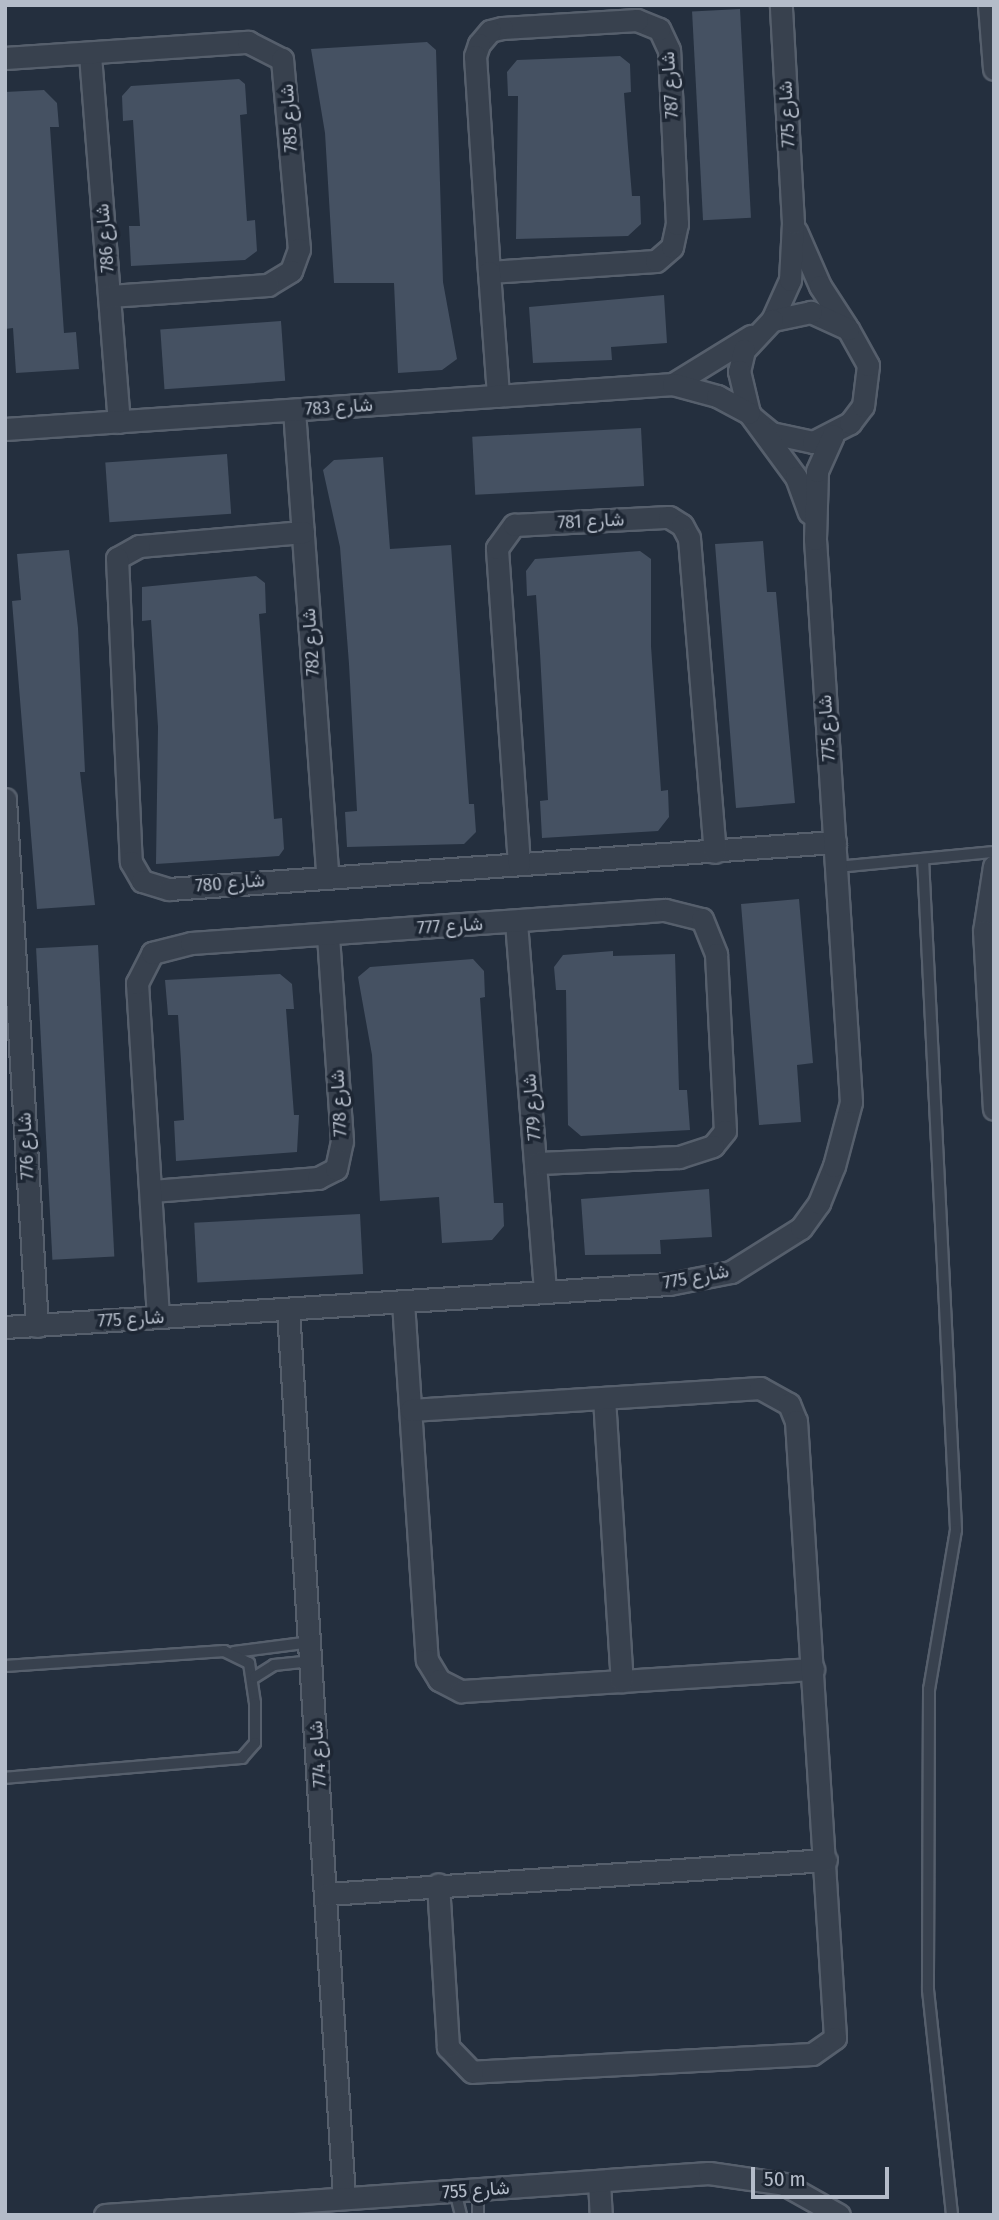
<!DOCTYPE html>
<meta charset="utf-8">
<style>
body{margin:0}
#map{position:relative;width:999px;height:2220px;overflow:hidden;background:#242f3e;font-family:"Fira Sans Condensed",Vazirmatn,sans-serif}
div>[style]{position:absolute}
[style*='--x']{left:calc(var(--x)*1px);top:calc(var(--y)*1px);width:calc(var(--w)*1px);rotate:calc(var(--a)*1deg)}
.building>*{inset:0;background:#455162;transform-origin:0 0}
.roads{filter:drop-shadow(2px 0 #565f6c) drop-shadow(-2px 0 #565f6c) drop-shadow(0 2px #565f6c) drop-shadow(0 -2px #565f6c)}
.lane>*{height:10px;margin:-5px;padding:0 5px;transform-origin:5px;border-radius:5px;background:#38414e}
.street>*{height:21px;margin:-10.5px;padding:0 10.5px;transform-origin:10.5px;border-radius:10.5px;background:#38414e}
span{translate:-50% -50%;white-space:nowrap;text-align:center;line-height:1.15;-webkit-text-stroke:7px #1d2633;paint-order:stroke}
.street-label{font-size:19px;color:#b4bcc9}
.frame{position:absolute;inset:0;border:7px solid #b4bcc9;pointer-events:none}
.scale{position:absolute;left:751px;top:2167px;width:138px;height:32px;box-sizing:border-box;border:4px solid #b4bcc9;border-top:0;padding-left:9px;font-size:21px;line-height:24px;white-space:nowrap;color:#b4bcc9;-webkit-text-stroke:5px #1d2633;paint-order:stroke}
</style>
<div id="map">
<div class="building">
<div style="left:740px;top:9px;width:209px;height:48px;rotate:87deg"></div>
<div style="clip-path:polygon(427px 42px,436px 50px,443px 282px,457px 359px,442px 370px,398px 373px,394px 283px,334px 283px,325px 133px,311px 49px)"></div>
<div style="clip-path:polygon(620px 56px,630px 64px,631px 92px,624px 93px,628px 147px,632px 196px,640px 196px,641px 224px,628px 236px,516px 239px,518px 96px,508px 96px,507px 72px,517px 60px)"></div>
<div style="clip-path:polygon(239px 79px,245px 84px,247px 114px,240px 115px,247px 221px,255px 220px,257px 251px,245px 260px,131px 266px,129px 226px,140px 226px,136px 167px,133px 120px,123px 121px,122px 96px,131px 86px)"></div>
<div style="clip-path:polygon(44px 90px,57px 103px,59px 127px,50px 127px,64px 333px,76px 332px,79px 369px,16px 373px,13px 328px,5px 329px,5px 92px)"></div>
<div style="clip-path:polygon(664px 295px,667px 343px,611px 347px,612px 360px,533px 363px,529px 307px)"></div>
<div style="left:281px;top:321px;width:60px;height:121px;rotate:86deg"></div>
<div style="left:641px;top:428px;width:58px;height:169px;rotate:87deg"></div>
<div style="left:227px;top:454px;width:60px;height:122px;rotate:86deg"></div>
<div style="clip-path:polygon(383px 457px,390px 549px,451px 545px,469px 804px,474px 804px,476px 832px,464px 844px,347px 847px,345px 812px,357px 811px,349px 664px,340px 547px,323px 470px,334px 460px)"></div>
<div style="clip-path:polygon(763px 541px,767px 592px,776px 592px,795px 803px,736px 808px,715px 544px)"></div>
<div style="clip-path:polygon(69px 550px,78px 628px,85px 772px,80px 772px,95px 905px,37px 909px,12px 601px,21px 600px,17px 554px)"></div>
<div style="clip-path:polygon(640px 551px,651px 559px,651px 646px,661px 791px,668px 790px,669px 817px,658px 831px,542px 838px,540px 801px,548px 800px,540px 653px,536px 595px,527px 596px,526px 571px,535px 559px)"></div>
<div style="clip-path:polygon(256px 576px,265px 583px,266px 613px,259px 614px,263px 671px,274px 819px,282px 818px,284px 849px,279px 856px,156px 864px,158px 727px,151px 620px,142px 621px,142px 587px)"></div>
<div style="clip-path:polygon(799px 899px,813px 1063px,797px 1065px,801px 1122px,759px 1125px,741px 904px)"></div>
<div style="left:98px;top:945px;width:312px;height:62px;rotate:87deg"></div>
<div style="clip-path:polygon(613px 951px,613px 956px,675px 954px,679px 1090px,687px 1090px,690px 1130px,581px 1136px,568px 1125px,566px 990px,556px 990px,554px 967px,563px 955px)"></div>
<div style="clip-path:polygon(473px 959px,484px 971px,485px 997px,480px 998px,494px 1203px,503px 1203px,504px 1226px,492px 1240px,442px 1243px,439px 1197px,380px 1201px,372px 1055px,358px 977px,370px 967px)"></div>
<div style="clip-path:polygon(280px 974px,292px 984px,294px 1009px,286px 1009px,294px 1115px,299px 1115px,297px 1152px,176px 1161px,174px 1121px,184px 1120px,181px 1061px,178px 1015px,168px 1015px,165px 980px)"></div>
<div style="clip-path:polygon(709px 1189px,712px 1237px,660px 1240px,661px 1254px,585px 1255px,581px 1199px)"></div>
<div style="left:360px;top:1214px;width:60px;height:166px;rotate:87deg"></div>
</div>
<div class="roads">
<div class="lane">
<div style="--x:923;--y:859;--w:672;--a:87.18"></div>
<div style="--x:956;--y:1530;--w:161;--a:99.6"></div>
<div style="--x:929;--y:1689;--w:301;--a:90.2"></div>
<div style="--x:928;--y:1990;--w:226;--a:83.9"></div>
<div style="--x:837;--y:867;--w:158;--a:-5.5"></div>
<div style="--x:234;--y:1652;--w:78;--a:-7.4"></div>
<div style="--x:5;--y:1666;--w:220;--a:-3.9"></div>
<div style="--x:224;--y:1651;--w:28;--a:26"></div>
<div style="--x:249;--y:1663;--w:40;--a:81.5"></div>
<div style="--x:255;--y:1703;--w:40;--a:90"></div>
<div style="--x:255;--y:1743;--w:20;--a:131"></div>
<div style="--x:242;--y:1758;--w:238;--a:175.2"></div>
<div style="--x:255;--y:1677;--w:22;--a:-32"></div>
<div style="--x:274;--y:1665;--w:37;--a:-6"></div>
<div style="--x:455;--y:2191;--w:25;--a:76"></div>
<div style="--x:478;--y:2215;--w:25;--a:-90"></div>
</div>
<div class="street">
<div style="--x:989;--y:5;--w:64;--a:85.5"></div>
<div style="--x:90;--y:55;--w:368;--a:85.5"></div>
<div style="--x:5;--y:58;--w:244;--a:-3.8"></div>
<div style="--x:248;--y:42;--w:38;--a:27"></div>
<div style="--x:282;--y:59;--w:191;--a:84.9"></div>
<div style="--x:299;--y:249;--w:23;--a:110"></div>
<div style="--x:291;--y:271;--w:27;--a:149"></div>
<div style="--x:268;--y:285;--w:159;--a:176"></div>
<div style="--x:796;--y:231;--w:60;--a:66.4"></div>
<div style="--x:820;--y:286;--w:48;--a:57"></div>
<div style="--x:489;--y:272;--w:167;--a:-3.8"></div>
<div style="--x:656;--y:261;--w:21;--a:-41"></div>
<div style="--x:672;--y:247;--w:24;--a:-78"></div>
<div style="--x:677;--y:224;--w:174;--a:-92.6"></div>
<div style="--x:669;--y:50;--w:23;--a:-115"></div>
<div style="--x:659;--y:29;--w:24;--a:-158"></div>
<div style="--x:637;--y:20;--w:135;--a:176.6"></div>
<div style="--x:502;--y:28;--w:12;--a:166"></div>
<div style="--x:490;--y:31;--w:17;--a:130"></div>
<div style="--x:479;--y:44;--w:13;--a:108"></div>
<div style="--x:475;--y:56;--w:216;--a:86.3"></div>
<div style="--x:489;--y:272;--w:124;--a:85.8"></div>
<div style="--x:772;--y:320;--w:44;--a:-65.8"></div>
<div style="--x:790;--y:280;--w:57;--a:-87"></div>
<div style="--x:793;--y:223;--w:218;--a:-93.2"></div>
<div style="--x:673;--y:384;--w:92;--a:-31.6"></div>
<div style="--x:294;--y:410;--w:466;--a:85.9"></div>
<div style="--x:754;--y:419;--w:22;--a:39"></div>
<div style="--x:771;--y:433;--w:43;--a:12.1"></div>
<div style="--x:813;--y:442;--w:42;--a:-27.2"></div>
<div style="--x:850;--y:423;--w:21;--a:-53"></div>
<div style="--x:863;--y:406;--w:41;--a:-83"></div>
<div style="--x:868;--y:365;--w:41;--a:-119.1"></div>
<div style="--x:848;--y:329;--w:41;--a:-155.3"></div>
<div style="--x:811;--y:312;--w:40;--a:168"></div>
<div style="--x:772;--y:320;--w:41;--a:133"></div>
<div style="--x:744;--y:350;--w:22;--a:103"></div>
<div style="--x:739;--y:371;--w:43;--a:76.6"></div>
<div style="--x:749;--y:413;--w:79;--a:53.7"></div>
<div style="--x:796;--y:477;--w:38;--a:70"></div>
<div style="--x:5;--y:429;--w:670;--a:-3.85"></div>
<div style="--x:673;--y:384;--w:46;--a:15.3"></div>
<div style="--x:717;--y:396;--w:36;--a:28"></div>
<div style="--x:303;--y:532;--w:165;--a:175.1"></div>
<div style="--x:139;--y:546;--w:25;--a:151"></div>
<div style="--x:117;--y:558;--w:304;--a:87.4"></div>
<div style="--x:131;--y:862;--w:22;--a:60"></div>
<div style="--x:142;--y:881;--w:28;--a:17"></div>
<div style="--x:169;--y:889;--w:668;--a:-4.04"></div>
<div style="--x:5;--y:799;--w:528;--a:86.53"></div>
<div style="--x:519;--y:864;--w:317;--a:-94"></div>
<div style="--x:497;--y:548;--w:29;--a:-54"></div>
<div style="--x:514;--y:525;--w:155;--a:-3"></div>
<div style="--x:669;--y:517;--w:15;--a:32"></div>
<div style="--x:682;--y:525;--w:15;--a:62"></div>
<div style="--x:689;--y:538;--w:315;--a:85.3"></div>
<div style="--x:994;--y:866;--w:66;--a:98.7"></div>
<div style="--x:984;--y:931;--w:178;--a:86.8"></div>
<div style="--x:516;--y:922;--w:371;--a:85.5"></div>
<div style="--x:152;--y:1191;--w:167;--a:-4.5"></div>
<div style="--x:318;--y:1178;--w:20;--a:-27"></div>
<div style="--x:336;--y:1169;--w:29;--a:-78"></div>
<div style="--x:342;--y:1141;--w:207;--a:-93.9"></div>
<div style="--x:403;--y:1302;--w:359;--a:86.2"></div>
<div style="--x:427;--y:1660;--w:23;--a:59"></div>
<div style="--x:439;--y:1680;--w:25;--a:27"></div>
<div style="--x:461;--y:1691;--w:353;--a:-3.6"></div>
<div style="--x:288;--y:1310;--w:890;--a:86.39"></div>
<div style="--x:158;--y:1317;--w:335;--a:-93.6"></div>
<div style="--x:137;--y:983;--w:34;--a:-63"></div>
<div style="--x:152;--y:953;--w:40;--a:-14.4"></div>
<div style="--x:191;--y:943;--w:475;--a:-4"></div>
<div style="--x:665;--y:910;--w:38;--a:14"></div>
<div style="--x:702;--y:919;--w:38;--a:68"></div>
<div style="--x:716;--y:954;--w:177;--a:87.1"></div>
<div style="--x:725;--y:1131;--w:19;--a:129"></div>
<div style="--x:713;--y:1146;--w:36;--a:162"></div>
<div style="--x:679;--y:1157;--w:142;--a:177.6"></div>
<div style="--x:5;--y:1327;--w:665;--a:-3.71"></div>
<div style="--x:669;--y:1284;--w:63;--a:-11"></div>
<div style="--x:731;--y:1272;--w:83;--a:-32.2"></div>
<div style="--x:801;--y:1228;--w:31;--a:-54"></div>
<div style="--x:819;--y:1203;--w:40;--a:-68"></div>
<div style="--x:834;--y:1166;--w:66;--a:-75.1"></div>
<div style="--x:851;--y:1102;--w:564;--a:-93.66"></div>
<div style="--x:815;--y:539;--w:68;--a:-88.3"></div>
<div style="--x:817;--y:471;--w:39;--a:-66"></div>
<div style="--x:604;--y:1398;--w:284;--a:86.4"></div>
<div style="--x:411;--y:1410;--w:350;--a:-3.6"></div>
<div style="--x:760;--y:1388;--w:33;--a:29"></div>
<div style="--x:789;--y:1404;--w:18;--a:68"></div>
<div style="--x:796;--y:1421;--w:618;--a:86.38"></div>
<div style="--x:835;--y:2038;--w:28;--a:145"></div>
<div style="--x:812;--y:2054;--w:340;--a:177"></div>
<div style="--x:472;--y:2072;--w:35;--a:-134"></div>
<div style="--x:448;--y:2047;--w:163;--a:-93.5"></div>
<div style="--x:327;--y:1894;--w:500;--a:-3.9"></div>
<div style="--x:599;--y:2181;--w:34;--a:87"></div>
<div style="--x:105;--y:2215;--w:605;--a:-3.98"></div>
<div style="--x:709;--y:2173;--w:76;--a:8.3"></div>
<div style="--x:784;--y:2184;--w:63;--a:29.4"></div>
</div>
</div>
<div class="street-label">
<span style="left:670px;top:85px;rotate:-94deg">شارع 787</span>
<span style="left:787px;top:114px;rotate:-93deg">شارع 775</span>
<span style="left:289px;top:118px;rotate:-94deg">شارع 785</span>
<span style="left:105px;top:238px;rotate:-95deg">شارع 786</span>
<span style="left:339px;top:407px;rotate:-4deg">شارع 783</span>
<span style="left:591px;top:521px;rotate:-3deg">شارع 781</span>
<span style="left:311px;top:642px;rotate:-94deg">شارع 782</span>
<span style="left:827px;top:728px;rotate:-94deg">شارع 775</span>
<span style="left:230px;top:883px;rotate:-5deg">شارع 780</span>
<span style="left:450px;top:926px;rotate:-4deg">شارع 777</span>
<span style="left:339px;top:1103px;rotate:-93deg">شارع 778</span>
<span style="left:532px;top:1107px;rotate:-95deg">شارع 779</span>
<span style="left:26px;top:1146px;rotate:-93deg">شارع 776</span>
<span style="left:696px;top:1277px;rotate:-11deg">شارع 775</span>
<span style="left:131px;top:1319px;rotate:-4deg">شارع 775</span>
<span style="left:318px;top:1754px;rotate:-94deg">شارع 774</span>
<span style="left:476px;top:2190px;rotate:-4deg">شارع 755</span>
</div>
<div class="frame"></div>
<div class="scale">50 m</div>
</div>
